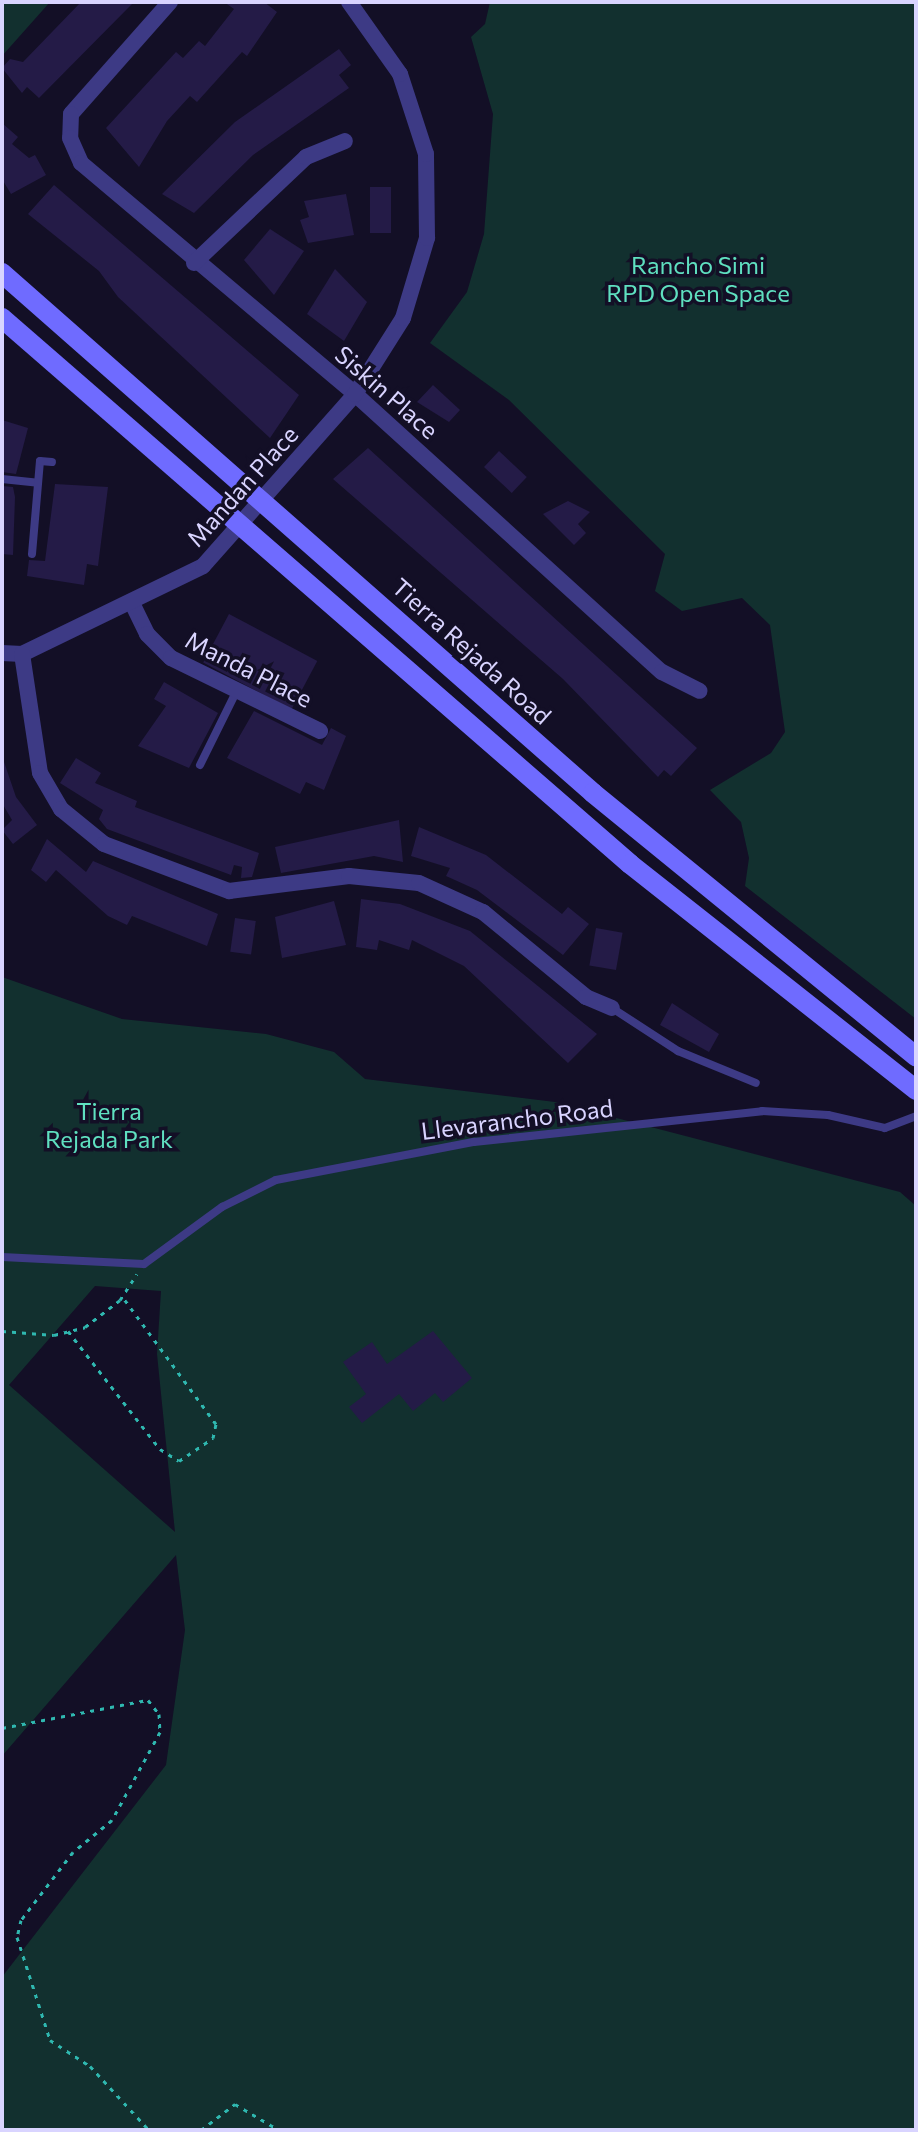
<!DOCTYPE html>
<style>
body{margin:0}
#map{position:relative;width:918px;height:2132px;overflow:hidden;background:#130f26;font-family:Commissioner,sans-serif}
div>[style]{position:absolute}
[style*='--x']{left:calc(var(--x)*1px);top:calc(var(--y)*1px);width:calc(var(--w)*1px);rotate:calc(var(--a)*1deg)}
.green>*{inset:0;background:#12302f}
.building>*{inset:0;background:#241b47;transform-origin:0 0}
.path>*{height:3px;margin-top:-1.5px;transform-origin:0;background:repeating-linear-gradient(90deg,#2fb8b0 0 4px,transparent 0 10px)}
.lane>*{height:8px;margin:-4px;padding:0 4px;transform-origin:4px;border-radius:4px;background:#3d3a85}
.street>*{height:16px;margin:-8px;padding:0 8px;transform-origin:8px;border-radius:8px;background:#3d3a85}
.secondary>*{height:20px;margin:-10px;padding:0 10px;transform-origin:10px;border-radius:10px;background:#6f6bff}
span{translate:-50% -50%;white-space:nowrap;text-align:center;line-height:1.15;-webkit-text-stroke:7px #130f26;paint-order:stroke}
.park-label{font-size:24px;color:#5fe0c0}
.street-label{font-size:24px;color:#d9d4ff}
.frame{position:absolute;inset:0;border:4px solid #d9d4ff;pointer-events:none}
</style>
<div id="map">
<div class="green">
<div style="clip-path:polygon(2px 2px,50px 2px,2px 56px)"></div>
<div style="clip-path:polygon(490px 2px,916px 2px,916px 1019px,745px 886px,749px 858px,741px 822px,710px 790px,771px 753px,785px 732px,770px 625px,742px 598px,682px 611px,655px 591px,665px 554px,509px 400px,430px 343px,467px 292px,484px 234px,493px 114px,471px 37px,485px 24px)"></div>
<div style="clip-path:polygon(evenodd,2px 977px,122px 1019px,266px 1034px,334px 1052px,365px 1079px,555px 1102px,900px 1192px,916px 1206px,916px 2130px,2px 2130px,2px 1977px,166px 1765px,185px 1630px,176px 1555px,2px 1756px,2px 977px,95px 1286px,161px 1291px,157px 1354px,175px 1532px,9px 1385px,95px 1286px)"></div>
</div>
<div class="building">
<div style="clip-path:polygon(81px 2px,134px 2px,39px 98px,27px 87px,22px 93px,2px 68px,10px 59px,23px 62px)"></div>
<div style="clip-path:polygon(224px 2px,264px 2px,277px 12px,247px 56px,242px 52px,197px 102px,190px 96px,167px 121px,139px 167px,106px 128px,176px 52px,183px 58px,199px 41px,205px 46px,234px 9px)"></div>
<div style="clip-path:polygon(339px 49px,351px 65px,339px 75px,349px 88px,253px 155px,194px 213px,162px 194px,235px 122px)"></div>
<div style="clip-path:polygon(2px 123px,18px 137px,12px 144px,29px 158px,35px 155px,46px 175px,11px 194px,2px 179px)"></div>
<div style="clip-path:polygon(54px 185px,299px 395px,270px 438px,118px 297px,99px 271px,28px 214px)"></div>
<div style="left:370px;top:187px;width:21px;height:46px"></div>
<div style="clip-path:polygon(346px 194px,354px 235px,308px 243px,300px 220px,309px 217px,304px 201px)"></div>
<div style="clip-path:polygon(270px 229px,304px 251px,274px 295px,244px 260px)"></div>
<div style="clip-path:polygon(335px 269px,367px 302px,344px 341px,307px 314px)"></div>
<div style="clip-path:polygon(433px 385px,460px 410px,449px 422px,417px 402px)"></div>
<div style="clip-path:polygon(2px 420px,28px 428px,16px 474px,2px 472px)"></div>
<div style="clip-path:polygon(368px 448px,697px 748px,671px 776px,664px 770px,658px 777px,563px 679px,333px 479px)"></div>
<div style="left:499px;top:451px;width:38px;height:22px;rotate:43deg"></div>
<div style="clip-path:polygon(55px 484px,108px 487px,98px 566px,87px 564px,84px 585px,27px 576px,29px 560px,45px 561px)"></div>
<div style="clip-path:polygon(2px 486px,13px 487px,15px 497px,13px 555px,2px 554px)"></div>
<div style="clip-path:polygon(568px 501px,590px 512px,578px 524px,586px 533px,574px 545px,543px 514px)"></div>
<div style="left:229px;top:614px;width:100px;height:55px;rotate:28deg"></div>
<div style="clip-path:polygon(164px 682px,218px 713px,189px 768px,138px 746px,166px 706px,154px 699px)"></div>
<div style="clip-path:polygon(254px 711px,322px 745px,331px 728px,346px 736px,324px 790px,306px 782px,300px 794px,227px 758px)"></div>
<div style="clip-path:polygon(2px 756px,16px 797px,37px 825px,13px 844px,2px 830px,12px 820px,2px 803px)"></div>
<div style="clip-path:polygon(76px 758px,101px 773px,95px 783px,137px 801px,135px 807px,259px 853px,252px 877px,241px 878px,242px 867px,234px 865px,231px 875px,107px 829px,99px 819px,103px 810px,60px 783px)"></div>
<div style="clip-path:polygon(399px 820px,403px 862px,374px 856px,281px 873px,275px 847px)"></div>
<div style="clip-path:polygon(419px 827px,486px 855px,562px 914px,568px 907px,589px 924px,563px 955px,477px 890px,446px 876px,450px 868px,411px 856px)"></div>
<div style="clip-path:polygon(47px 839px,86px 872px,93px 861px,218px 914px,207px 946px,132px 916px,127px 925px,108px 916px,56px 870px,46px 882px,31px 870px)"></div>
<div style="clip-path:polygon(361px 899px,400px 904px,470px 931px,597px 1034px,568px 1063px,464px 966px,412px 940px,409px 950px,379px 940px,377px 950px,356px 947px)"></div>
<div style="clip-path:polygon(334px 901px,346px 945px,282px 958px,275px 917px)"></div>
<div style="left:235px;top:918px;width:21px;height:34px;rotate:8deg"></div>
<div style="left:596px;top:928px;width:27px;height:38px;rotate:10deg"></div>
<div style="clip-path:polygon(672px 1003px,719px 1034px,709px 1052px,660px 1025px)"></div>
<div style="clip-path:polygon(433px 1331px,472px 1378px,443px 1402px,435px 1393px,413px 1411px,399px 1394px,362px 1423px,349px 1407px,366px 1394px,343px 1362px,372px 1342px,387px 1364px)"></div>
</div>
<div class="path">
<div style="--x:2;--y:1331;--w:52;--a:4.4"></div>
<div style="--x:54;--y:1335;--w:32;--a:-14"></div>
<div style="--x:85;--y:1327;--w:44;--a:-37.6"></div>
<div style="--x:120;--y:1300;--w:31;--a:-57"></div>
<div style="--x:68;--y:1331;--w:150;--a:52.1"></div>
<div style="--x:160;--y:1449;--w:22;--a:32"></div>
<div style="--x:179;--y:1461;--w:41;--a:-34.1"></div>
<div style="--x:213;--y:1438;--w:14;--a:-78"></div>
<div style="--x:216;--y:1424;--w:159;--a:-126.3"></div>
<div style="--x:2;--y:1728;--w:149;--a:-10.9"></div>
<div style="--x:148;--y:1700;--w:18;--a:52"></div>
<div style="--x:159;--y:1714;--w:18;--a:87"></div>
<div style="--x:160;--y:1732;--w:100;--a:118.6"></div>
<div style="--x:112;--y:1820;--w:50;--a:140.6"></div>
<div style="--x:73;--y:1852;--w:86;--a:127.4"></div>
<div style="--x:21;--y:1920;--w:17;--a:103"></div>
<div style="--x:17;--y:1937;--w:108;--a:72.2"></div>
<div style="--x:50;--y:2040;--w:48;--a:33"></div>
<div style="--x:90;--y:2066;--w:87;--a:47.3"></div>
<div style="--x:201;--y:2130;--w:43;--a:-37.4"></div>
<div style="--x:235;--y:2104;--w:51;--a:30.6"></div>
</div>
<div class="lane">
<div style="--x:2;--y:479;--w:36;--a:6"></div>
<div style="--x:32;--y:554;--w:93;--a:-85.1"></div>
<div style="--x:40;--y:461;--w:12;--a:5"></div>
<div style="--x:200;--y:765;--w:81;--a:-63.7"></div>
<div style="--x:612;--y:1008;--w:79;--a:33.1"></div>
<div style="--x:678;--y:1051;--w:84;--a:22.3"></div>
<div style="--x:2;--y:1257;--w:142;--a:2.8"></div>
<div style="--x:144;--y:1264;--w:97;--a:-36.2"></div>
<div style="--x:222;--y:1207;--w:60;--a:-26.6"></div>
<div style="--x:276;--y:1180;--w:202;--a:-10.9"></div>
<div style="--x:474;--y:1142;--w:290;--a:-6.1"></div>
<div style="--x:762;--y:1111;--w:66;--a:3.5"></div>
<div style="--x:828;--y:1115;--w:58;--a:12.8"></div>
<div style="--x:885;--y:1128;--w:33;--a:-21"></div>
</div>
<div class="street">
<div style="--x:170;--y:2;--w:149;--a:131.5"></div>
<div style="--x:71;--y:114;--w:24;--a:92"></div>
<div style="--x:70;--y:138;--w:27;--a:66"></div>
<div style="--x:81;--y:163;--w:358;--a:40.1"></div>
<div style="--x:355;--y:394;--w:414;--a:42.2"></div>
<div style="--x:662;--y:672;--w:42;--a:26.6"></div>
<div style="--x:194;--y:263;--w:154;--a:-43.4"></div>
<div style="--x:306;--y:157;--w:42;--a:-22.3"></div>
<div style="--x:133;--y:605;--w:32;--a:64"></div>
<div style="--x:147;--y:634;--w:34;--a:45"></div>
<div style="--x:171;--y:658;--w:166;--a:26.1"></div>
<div style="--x:2;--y:653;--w:20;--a:3"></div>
<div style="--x:22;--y:654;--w:201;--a:-25.9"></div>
<div style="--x:203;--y:566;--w:230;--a:-48.5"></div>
<div style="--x:355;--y:394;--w:90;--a:-57.7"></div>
<div style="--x:403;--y:318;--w:84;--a:-73.3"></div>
<div style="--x:427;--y:238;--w:84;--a:-90.7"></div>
<div style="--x:426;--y:154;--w:84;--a:-108"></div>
<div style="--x:400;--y:74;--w:88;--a:-125.3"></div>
<div style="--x:22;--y:654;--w:120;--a:81.4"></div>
<div style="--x:40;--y:773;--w:42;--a:59.7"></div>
<div style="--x:61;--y:809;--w:55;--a:39.1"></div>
<div style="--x:104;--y:844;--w:134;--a:20.6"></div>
<div style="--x:229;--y:891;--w:121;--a:-7.1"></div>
<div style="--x:349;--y:876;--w:70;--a:5.7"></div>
<div style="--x:419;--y:883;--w:70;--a:24.4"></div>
<div style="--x:483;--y:912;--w:134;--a:39.5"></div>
<div style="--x:586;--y:997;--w:28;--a:23"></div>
</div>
<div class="secondary">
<div style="--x:2;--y:273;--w:787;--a:41.34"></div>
<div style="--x:593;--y:793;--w:417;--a:39.2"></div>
<div style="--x:2;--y:318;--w:832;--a:41"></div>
<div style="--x:630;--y:864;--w:365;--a:38.3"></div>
</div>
<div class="park-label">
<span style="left:698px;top:279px">Rancho Simi<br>RPD Open Space</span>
<span style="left:109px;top:1125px">Tierra<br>Rejada Park</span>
</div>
<div class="street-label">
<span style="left:387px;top:392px;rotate:41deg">Siskin Place</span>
<span style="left:242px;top:486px;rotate:-48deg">Mandan Place</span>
<span style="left:472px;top:651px;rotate:42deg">Tierra Rejada Road</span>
<span style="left:249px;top:669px;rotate:27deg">Manda Place</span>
<span style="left:517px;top:1119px;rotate:-7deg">Llevarancho Road</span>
</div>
<div class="frame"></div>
</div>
